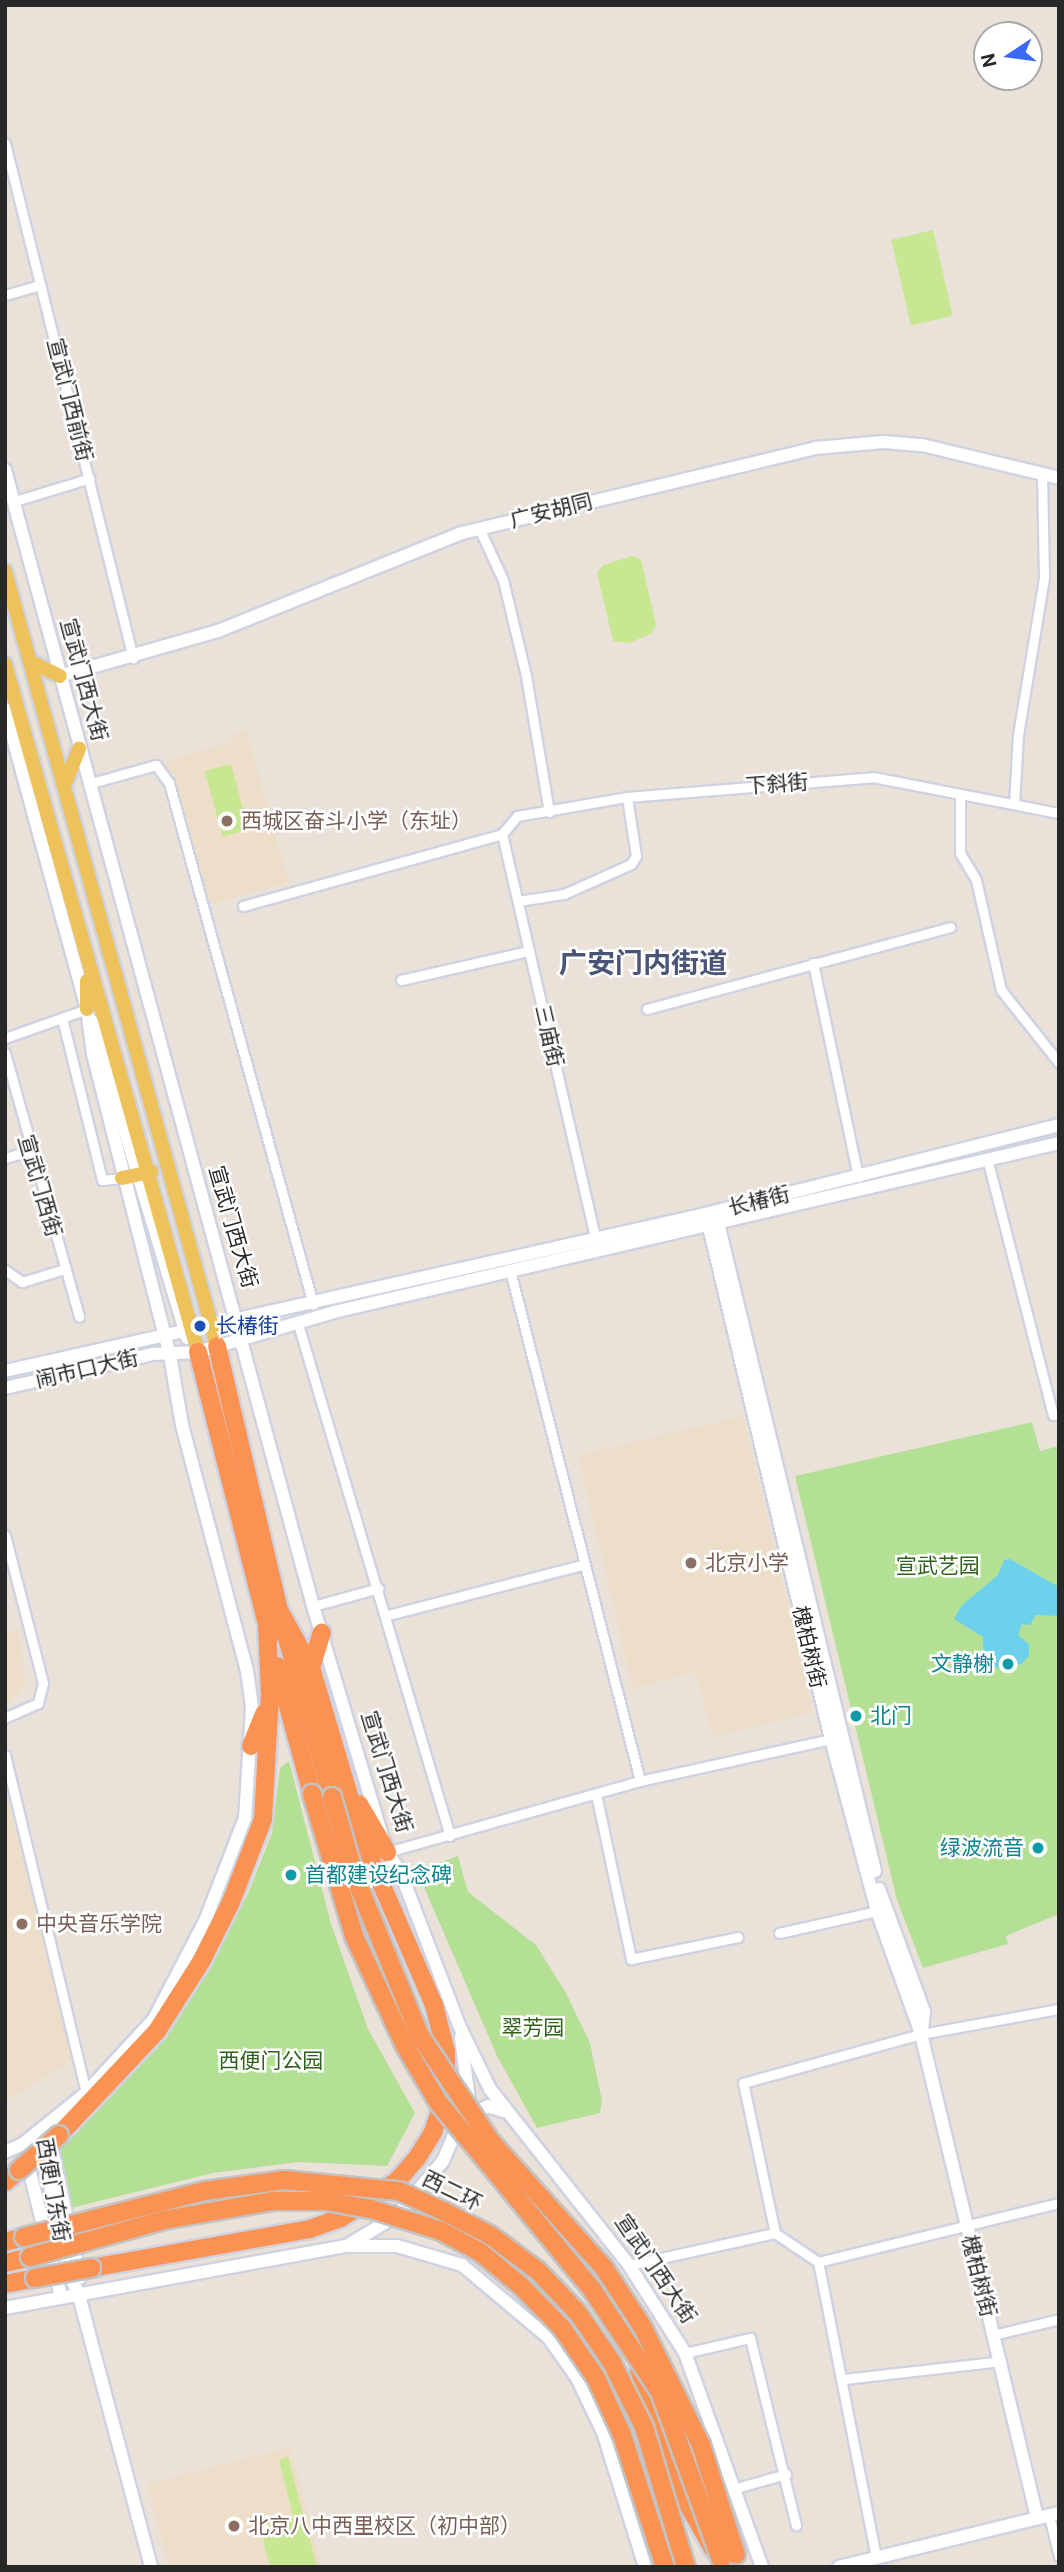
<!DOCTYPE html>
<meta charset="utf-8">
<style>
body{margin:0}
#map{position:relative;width:1064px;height:2572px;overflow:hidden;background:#eae2d9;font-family:Roboto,"Noto Sans SC",sans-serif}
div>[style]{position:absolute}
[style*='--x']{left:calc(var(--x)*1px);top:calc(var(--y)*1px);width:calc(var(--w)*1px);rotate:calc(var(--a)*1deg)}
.education>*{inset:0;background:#ecdec8}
.green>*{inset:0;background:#b4e096}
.pitch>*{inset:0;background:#c8e792;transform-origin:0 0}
.water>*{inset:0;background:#6dd1eb}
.roads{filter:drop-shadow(2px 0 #cfd3e1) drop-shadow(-2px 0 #cfd3e1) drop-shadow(0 2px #cfd3e1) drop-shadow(0 -2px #cfd3e1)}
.street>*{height:9px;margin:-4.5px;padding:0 4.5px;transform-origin:4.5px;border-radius:4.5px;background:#fff}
.secondary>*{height:12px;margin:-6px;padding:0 6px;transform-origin:6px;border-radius:6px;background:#fff}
.primary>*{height:14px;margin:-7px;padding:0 7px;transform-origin:7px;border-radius:7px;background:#edc25b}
.highway>*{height:18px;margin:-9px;padding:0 9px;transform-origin:9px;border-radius:9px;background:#fa9254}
.bridges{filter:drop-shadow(2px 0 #c3c3c3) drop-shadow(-2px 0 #c3c3c3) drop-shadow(0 2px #c3c3c3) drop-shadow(0 -2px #c3c3c3)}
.highway-bridge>*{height:18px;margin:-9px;padding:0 9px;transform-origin:9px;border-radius:9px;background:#fa9254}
.dots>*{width:19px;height:19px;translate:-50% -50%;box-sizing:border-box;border:4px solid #fff;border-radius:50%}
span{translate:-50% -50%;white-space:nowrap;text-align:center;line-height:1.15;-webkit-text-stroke:5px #fff;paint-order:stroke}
.street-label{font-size:21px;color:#282828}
.education-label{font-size:21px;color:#785e54}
.left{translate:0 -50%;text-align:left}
.transit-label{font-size:21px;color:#164399}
.park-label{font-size:21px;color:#2e621b}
.culture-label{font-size:21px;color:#0d838f}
.right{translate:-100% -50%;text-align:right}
.district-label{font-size:28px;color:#4a5477;font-weight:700}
.frame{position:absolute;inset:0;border:7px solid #282828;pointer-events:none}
.north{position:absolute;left:973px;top:21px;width:70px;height:70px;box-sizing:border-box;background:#fff;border:2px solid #a9a9a9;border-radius:50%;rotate:257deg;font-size:19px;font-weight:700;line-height:28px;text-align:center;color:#282828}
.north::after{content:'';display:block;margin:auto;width:24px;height:32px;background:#3b69f5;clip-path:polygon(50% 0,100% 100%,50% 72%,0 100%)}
</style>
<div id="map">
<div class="education">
<div style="clip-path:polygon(246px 730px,289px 882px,204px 906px,165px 761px,233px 742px,232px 735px)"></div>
<div style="clip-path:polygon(743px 1416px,813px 1712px,713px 1737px,695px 1672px,633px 1689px,578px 1455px)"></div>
<div style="clip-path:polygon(18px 1629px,26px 1684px,5px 1707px,5px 1633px)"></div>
<div style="clip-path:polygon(5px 1787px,72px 2060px,5px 2102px)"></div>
<div style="clip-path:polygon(290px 2447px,322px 2567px,169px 2567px,147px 2484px)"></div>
</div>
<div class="green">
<div style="clip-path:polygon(1032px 1422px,1040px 1451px,1059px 1446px,1059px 1914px,1006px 1936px,1008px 1944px,923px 1968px,897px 1900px,795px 1476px)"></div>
<div style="clip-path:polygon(289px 1761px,331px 1924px,368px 2029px,415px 2113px,387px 2166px,298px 2162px,213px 2173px,71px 2208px,56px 2141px,166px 2036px,247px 1896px,272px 1833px,280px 1768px)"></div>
<div style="clip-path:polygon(458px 1856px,468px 1892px,536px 1945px,566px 1993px,590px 2043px,602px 2101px,600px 2113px,537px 2128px,497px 2056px,417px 1871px)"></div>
</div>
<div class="pitch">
<div style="left:933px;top:230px;width:88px;height:43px;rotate:77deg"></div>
<div style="clip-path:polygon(632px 556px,641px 560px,656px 625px,651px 634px,629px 643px,613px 641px,597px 573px,603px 565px)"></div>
<div style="left:231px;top:764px;width:68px;height:27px;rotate:75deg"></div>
<div style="clip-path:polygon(288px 2457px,317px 2567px,270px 2567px,264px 2544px,263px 2535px,272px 2520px,279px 2516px,294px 2519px,279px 2460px)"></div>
</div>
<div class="water">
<div style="clip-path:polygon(1010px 1559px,1059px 1587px,1059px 1616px,1036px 1615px,1030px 1625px,1022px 1624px,1018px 1635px,1029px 1644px,1029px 1656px,1020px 1665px,1013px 1660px,1002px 1663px,1000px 1669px,984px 1662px,983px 1637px,954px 1619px,962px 1605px,998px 1575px,1004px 1560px)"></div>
</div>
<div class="roads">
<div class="street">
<div style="--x:5;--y:143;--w:531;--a:76.04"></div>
<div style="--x:5;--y:295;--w:37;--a:-16"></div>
<div style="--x:15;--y:501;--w:78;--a:-17"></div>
<div style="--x:479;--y:528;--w:57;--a:65.2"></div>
<div style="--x:503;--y:580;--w:99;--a:76.5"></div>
<div style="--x:526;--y:676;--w:138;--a:80.4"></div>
<div style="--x:88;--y:784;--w:71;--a:-15.6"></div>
<div style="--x:156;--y:765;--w:22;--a:54"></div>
<div style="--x:169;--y:783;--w:541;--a:74.55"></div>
<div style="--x:960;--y:795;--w:58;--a:90"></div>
<div style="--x:960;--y:853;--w:31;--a:59"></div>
<div style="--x:976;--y:880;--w:113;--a:77.2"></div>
<div style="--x:1001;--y:990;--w:93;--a:51.5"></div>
<div style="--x:1014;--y:804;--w:69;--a:-86.7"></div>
<div style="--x:1018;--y:735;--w:159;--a:-80.6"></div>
<div style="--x:1044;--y:578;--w:102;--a:-91.1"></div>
<div style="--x:502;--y:834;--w:23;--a:-50"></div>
<div style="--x:517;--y:816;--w:112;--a:-9.8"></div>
<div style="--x:627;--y:797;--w:247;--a:-4.6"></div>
<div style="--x:873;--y:777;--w:189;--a:11"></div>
<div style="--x:502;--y:834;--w:415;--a:77"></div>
<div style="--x:518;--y:901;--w:47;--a:-8.7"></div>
<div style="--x:564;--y:894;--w:73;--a:-24.1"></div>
<div style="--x:631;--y:864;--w:9;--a:-58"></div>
<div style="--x:636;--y:856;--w:60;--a:-98.7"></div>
<div style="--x:243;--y:906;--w:269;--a:-15.5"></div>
<div style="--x:813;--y:963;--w:219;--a:78.1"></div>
<div style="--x:401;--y:980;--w:131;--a:-12.8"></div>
<div style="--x:647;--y:1009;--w:314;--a:-15.1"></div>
<div style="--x:62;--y:1018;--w:167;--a:76.1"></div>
<div style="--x:102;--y:1180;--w:20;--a:-6"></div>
<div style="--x:5;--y:1038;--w:87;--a:-19.5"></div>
<div style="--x:5;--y:1053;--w:274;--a:74.3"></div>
<div style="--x:5;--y:1158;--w:25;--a:-16"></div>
<div style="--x:988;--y:1162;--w:261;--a:75.6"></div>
<div style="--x:1053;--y:1415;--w:6;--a:-9"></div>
<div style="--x:5;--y:1270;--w:21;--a:35"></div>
<div style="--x:22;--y:1282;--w:44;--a:-17.2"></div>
<div style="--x:511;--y:1274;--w:523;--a:75.72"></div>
<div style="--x:298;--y:1324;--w:534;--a:73.47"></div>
<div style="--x:5;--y:1535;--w:153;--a:75.6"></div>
<div style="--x:43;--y:1683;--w:21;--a:104"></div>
<div style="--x:38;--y:1703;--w:36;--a:156"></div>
<div style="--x:313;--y:1606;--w:68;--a:-15.3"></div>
<div style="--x:388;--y:1615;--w:200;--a:-14.5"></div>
<div style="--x:5;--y:1755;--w:348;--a:76.5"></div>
<div style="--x:596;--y:1794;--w:169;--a:78"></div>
<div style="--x:631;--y:1959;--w:109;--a:-11.6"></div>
<div style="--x:387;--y:1852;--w:263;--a:-15.7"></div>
<div style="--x:640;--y:1781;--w:201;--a:-12.4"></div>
<div style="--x:779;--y:1933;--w:100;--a:-12.7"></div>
<div style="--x:818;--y:2262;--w:248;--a:-13.8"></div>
<div style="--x:629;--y:2265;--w:149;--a:-12.4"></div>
<div style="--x:993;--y:2335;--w:68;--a:-13.6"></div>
<div style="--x:685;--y:2353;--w:67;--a:-13"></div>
<div style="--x:750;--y:2338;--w:193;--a:76.2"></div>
<div style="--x:844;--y:2379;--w:158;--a:-6.5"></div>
<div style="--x:736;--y:2488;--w:52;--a:-15.6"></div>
<div style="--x:1049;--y:2516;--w:41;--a:76"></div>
<div style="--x:876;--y:2557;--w:301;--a:-101.1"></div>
<div style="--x:818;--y:2262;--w:52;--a:-146"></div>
<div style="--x:775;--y:2233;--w:153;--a:-102"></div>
<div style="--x:743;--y:2083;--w:185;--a:-15.4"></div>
<div style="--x:921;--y:2034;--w:140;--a:-10.3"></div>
</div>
<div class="secondary">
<div style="--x:5;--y:470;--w:1177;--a:74.83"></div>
<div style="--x:313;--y:1606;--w:257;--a:73.3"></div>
<div style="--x:387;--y:1852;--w:23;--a:56"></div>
<div style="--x:400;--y:1871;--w:165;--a:69"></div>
<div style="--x:459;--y:2025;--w:71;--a:64.2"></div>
<div style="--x:490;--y:2089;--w:224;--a:51.7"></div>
<div style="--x:629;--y:2265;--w:104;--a:57.5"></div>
<div style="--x:685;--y:2353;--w:227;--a:70.2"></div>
<div style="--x:60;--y:676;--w:164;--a:-15.9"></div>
<div style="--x:218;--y:631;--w:263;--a:-21.9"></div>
<div style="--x:462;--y:533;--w:363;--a:-13.5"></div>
<div style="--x:815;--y:448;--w:69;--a:-5"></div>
<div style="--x:884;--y:442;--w:38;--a:5"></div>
<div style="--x:922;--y:445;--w:141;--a:13.5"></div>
<div style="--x:5;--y:709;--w:311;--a:74.7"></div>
<div style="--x:87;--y:1009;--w:45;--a:82.4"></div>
<div style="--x:93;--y:1054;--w:311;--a:75.7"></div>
<div style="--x:170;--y:1355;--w:71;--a:80.3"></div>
<div style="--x:182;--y:1425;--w:254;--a:75.2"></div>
<div style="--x:247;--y:1671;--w:37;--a:82"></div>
<div style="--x:252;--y:1708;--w:110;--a:93.6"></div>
<div style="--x:245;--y:1818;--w:110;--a:111.2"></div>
<div style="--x:205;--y:1921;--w:110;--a:117.5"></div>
<div style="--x:154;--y:2019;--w:100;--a:132.6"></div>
<div style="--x:86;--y:2093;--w:81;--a:141"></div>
<div style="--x:23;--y:2144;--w:20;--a:156"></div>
<div style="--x:92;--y:1021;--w:331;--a:73.3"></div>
<div style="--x:706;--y:1214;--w:540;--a:76.61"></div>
<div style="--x:831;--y:1739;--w:178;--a:75"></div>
<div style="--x:877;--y:1911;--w:131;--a:70.3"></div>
<div style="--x:921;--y:2034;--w:498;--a:76.5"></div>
<div style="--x:717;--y:1219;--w:671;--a:76.38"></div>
<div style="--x:5;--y:1371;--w:705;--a:-12.62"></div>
<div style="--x:693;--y:1217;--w:377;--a:-14.1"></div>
<div style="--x:5;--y:1388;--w:151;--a:-13"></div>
<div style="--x:152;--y:1354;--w:46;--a:-2.5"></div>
<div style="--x:198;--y:1352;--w:142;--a:-16.4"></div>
<div style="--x:334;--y:1312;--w:744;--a:-13.12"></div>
<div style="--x:879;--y:1889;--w:130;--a:69.8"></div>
<div style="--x:924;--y:2011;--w:20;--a:96"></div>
<div style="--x:466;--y:2116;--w:24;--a:-24"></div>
<div style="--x:488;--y:2106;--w:16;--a:18"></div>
<div style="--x:49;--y:2136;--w:145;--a:77.7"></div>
<div style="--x:41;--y:2144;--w:136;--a:77.7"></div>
<div style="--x:70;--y:2277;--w:17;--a:62"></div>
<div style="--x:78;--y:2292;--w:285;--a:75.1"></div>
<div style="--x:26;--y:2157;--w:143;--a:75.9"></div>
<div style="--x:350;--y:2244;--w:54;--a:-31.3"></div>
<div style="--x:396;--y:2216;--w:72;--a:-49.5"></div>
<div style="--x:443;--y:2161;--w:66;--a:-66.9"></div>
<div style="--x:469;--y:2100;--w:63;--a:-97.4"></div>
<div style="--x:5;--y:2308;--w:347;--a:-10.3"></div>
<div style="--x:346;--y:2246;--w:51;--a:0"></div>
<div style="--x:397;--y:2246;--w:68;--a:16.3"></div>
<div style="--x:462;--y:2265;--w:114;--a:40"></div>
<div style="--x:549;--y:2338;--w:49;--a:55"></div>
<div style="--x:577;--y:2378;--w:60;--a:64.3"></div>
<div style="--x:603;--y:2432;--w:141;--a:72.7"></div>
<div style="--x:839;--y:2567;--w:227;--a:-13.8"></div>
</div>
<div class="primary">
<div style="--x:5;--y:571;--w:803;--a:74.7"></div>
<div style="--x:31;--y:662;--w:32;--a:26"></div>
<div style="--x:5;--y:664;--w:715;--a:74.33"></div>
<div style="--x:66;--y:781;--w:35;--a:-68"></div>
<div style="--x:87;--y:981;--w:28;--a:90"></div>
<div style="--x:122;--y:1178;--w:30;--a:-12"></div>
</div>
<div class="highway">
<div style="--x:217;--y:1346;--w:271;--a:76.8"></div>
<div style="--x:279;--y:1610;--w:194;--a:74.2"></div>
<div style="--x:198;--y:1352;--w:293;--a:75.8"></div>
<div style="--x:277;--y:1666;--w:133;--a:74.7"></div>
<div style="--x:311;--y:1668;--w:37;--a:-73"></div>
<div style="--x:251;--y:1746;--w:35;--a:-68"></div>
<div style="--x:359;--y:1804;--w:56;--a:59.7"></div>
<div style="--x:59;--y:2135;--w:143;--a:-46.7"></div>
<div style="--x:157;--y:2031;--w:84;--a:-57.6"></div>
<div style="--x:202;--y:1960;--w:65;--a:-63.4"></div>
<div style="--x:231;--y:1902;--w:89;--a:-68.9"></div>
<div style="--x:263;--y:1819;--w:125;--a:-86.8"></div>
<div style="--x:270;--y:1694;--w:70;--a:-92.5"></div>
<div style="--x:5;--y:2182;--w:18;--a:-41"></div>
<div style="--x:5;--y:2242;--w:20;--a:-15"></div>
<div style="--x:5;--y:2263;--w:26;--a:-13"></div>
<div style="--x:91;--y:2268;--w:222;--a:-10.1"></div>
<div style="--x:310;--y:2229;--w:33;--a:-20"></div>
<div style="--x:341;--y:2218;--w:67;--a:-33.5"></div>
<div style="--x:397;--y:2181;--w:30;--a:-49"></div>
<div style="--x:417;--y:2158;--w:31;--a:-58"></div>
<div style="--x:433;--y:2132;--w:41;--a:-71.6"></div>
<div style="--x:446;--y:2093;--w:41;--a:-90"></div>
<div style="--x:446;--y:2052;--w:49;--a:-104.3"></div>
<div style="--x:434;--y:2005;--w:178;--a:-113.5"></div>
<div style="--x:363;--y:1842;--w:182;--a:-106.6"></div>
<div style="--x:311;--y:1668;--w:66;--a:-118.9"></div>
<div style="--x:5;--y:2284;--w:31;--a:-11"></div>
<div style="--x:639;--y:2369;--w:130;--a:71.1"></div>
<div style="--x:681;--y:2492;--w:65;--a:60.7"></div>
</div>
</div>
<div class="bridges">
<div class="highway-bridge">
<div style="--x:312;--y:1794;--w:148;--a:73.5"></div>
<div style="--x:354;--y:1936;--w:121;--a:65.1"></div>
<div style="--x:405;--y:2046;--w:65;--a:59.5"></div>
<div style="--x:438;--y:2102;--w:244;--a:50.6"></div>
<div style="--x:593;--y:2291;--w:121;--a:56.4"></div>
<div style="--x:660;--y:2392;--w:179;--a:70"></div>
<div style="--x:332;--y:1797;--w:83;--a:74"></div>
<div style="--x:355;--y:1877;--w:172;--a:67.8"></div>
<div style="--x:420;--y:2036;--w:129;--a:56.1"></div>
<div style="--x:492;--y:2143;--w:168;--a:48.1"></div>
<div style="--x:604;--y:2268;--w:69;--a:56.8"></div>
<div style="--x:642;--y:2326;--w:133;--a:63.6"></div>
<div style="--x:701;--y:2445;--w:115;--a:72.3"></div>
<div style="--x:19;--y:2170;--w:53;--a:-41.2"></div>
<div style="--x:24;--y:2237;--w:186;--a:-14.3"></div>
<div style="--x:204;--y:2191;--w:81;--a:-7.8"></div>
<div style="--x:284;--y:2180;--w:116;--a:5.5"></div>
<div style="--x:399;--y:2191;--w:51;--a:24.5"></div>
<div style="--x:445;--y:2212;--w:51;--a:27.1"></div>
<div style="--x:490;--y:2235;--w:60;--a:36.9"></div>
<div style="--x:538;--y:2271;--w:58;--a:46.4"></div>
<div style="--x:578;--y:2313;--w:58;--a:55.5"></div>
<div style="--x:611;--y:2361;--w:74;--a:63.4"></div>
<div style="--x:644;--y:2427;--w:146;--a:73.3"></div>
<div style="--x:30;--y:2257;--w:139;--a:-15.4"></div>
<div style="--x:164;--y:2220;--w:111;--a:-9.9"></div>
<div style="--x:273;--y:2201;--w:53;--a:0"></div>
<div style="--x:326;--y:2201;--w:46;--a:10.1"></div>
<div style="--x:371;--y:2209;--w:73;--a:17.4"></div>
<div style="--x:441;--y:2231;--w:44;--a:28.3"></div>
<div style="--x:480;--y:2252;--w:53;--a:39.7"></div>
<div style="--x:521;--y:2286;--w:59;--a:45.7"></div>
<div style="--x:562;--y:2328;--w:60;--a:55.8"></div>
<div style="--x:596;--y:2378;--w:63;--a:65.5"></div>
<div style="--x:622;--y:2435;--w:139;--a:72"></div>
<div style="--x:35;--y:2278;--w:57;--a:-10.1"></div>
</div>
</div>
<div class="dots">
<div style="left:227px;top:821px;background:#8d6e63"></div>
<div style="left:200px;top:1326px;background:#1a4fb4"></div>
<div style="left:691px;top:1563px;background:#8d6e63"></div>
<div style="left:1008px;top:1664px;background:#0f9aa8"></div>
<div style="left:856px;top:1716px;background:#0f9aa8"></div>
<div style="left:1038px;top:1848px;background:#0f9aa8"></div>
<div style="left:291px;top:1875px;background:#0f9aa8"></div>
<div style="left:22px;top:1924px;background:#8d6e63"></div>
<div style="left:234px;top:2526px;background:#8d6e63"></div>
</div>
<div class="street-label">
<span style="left:70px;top:400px;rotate:76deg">宣武门西前街</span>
<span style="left:551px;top:511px;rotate:-14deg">广安胡同</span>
<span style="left:84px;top:680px;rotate:75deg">宣武门西大街</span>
<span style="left:777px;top:784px;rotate:-4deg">下斜街</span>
<span style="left:549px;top:1036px;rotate:77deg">三庙街</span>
<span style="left:40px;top:1186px;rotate:74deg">宣武门西街</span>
<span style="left:759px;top:1201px;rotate:-14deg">长椿街</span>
<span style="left:233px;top:1227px;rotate:74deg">宣武门西大街</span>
<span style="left:87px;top:1369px;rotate:-13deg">闹市口大街</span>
<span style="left:809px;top:1647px;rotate:77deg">槐柏树街</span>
<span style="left:387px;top:1772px;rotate:73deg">宣武门西大街</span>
<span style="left:53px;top:2190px;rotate:80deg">西便门东街</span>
<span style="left:452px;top:2191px;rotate:26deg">西二环</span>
<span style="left:656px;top:2269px;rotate:56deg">宣武门西大街</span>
<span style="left:979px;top:2276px;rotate:76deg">槐柏树街</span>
</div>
<div class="education-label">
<span class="left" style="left:241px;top:821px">西城区奋斗小学（东址）</span>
<span class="left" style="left:705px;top:1563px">北京小学</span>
<span class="left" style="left:36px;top:1924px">中央音乐学院</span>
<span class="left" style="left:248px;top:2526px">北京八中西里校区（初中部）</span>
</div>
<div class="transit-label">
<span class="left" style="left:216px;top:1326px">长椿街</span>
</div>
<div class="park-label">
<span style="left:938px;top:1566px">宣武艺园</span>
<span style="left:533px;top:2028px">翠芳园</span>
<span style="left:271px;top:2061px">西便门公园</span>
</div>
<div class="culture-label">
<span class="right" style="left:994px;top:1664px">文静榭</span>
<span class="left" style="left:870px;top:1716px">北门</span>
<span class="right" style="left:1024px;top:1848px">绿波流音</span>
<span class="left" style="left:305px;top:1875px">首都建设纪念碑</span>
</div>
<div class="district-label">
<span style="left:643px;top:964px">广安门内街道</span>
</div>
<div class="frame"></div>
<div class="north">N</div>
</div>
